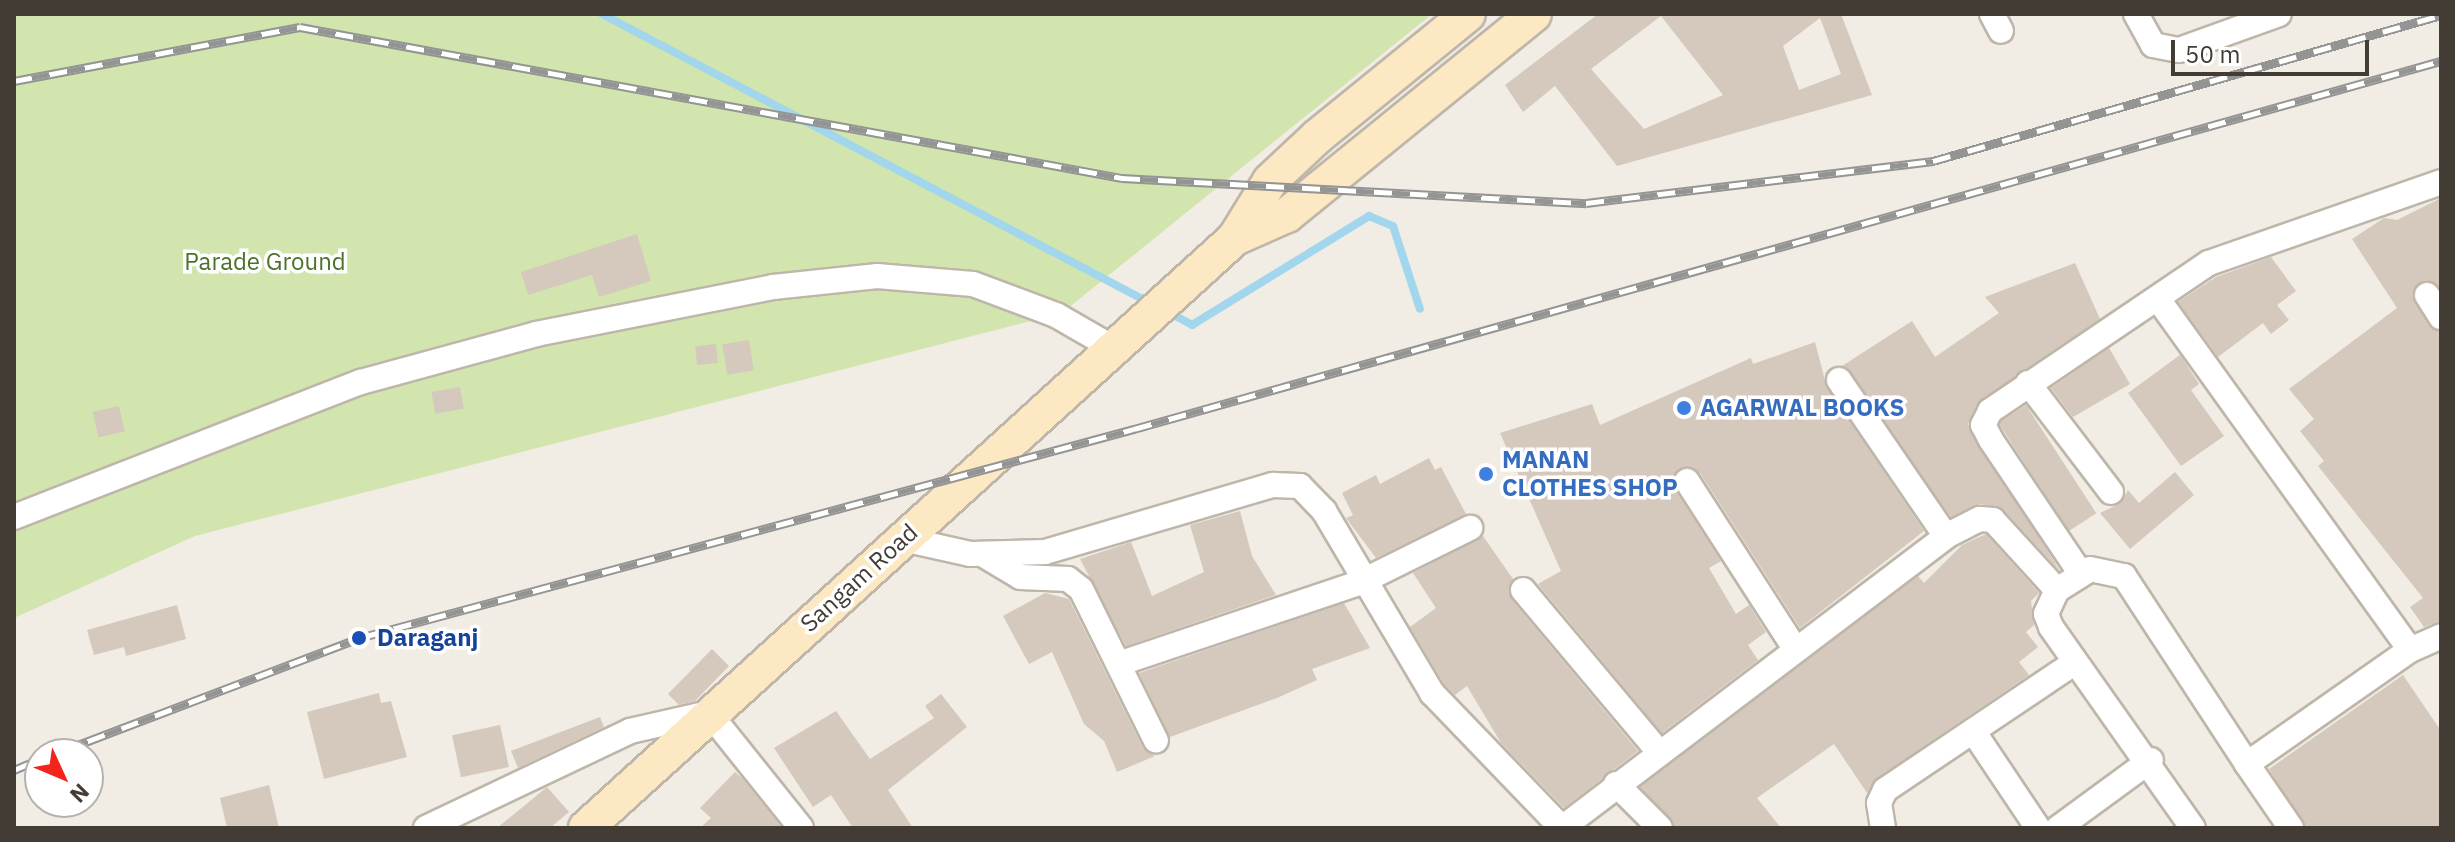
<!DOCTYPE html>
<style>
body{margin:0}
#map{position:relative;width:2455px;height:842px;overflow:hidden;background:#f1ece4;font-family:"IBM Plex Sans",sans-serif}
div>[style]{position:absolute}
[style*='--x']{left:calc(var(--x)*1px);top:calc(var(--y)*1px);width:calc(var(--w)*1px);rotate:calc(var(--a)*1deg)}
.green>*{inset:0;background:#d2e5ae}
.stream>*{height:8px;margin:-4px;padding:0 4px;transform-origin:4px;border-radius:4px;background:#a2d6ed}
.building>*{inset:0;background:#d5c9bd;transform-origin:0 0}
.roads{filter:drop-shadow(2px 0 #bfb6aa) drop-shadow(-2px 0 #bfb6aa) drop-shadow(0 2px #bfb6aa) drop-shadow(0 -2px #bfb6aa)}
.minor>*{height:24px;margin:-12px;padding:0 12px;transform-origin:12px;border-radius:12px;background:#fff}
.secondary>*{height:34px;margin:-17px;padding:0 17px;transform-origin:17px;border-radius:17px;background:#fce8c3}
.rail>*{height:9px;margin-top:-4.5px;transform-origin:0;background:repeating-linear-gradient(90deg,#fff 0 18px,#949494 0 36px);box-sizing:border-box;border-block:2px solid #949494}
.dots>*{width:22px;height:22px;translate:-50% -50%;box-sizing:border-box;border:4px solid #fff;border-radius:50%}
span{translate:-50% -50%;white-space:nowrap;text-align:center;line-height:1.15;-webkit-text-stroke:7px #fff;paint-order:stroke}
.park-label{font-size:24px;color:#4d722a}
.shop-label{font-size:24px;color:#366cbe;font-weight:700}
.left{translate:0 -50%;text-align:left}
.street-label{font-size:24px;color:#433c34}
.transit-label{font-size:24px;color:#164399;font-weight:700}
.frame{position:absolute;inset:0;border:16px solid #433c34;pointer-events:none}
.north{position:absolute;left:24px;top:738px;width:80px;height:80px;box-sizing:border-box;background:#fff;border:2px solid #b4b1ae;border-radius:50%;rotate:134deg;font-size:22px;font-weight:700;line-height:32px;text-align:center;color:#433c34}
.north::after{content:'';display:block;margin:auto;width:28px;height:36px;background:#f2241b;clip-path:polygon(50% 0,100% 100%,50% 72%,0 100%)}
.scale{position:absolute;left:2171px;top:40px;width:198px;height:36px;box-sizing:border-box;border:4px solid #433c34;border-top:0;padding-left:10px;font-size:24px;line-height:28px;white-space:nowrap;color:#433c34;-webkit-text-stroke:6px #fff;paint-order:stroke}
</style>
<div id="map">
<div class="green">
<div style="clip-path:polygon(14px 14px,1432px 14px,1062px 313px,195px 536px,14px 618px)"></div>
</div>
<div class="stream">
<div style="--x:602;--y:14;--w:620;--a:27.81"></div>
<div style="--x:1166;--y:311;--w:30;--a:28"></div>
<div style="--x:1192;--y:325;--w:208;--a:-31.6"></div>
<div style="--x:1369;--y:216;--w:26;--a:23"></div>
<div style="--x:1393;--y:226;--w:87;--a:72"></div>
</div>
<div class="building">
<div style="clip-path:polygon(evenodd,1598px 14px,1841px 14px,1872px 95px,1617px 166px,1555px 86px,1523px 112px,1505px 85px,1598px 14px,1661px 16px,1723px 95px,1644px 129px,1591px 69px,1661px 16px,1598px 14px,1820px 18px,1841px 74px,1799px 90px,1783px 46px,1820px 18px)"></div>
<div style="clip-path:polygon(2441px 198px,2441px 289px,2426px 280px,2412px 295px,2428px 325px,2441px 332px,2441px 621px,2424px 627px,2410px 607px,2423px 598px,2318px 466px,2324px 461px,2300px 431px,2314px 419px,2289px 389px,2397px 308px,2352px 239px,2384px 218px,2397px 220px)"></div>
<div style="clip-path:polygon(637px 234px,651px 281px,599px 297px,592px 275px,528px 295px,521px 272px)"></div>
<div style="clip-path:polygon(2271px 257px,2296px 291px,2277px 305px,2289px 320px,2271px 334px,2263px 323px,2218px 357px,2178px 302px,2216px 277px)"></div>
<div style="clip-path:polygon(2075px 263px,2100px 319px,1982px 399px,1968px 424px,2060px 571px,2003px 509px,1980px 504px,1951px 517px,1842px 366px,1912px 321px,1935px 357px,1999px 313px,1985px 297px)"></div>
<div style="left:749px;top:340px;width:31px;height:27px;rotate:81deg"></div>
<div style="clip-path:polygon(1815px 342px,1827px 388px,1924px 531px,1800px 628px,1700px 473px,1678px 469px,1674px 488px,1721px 561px,1709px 568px,1736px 614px,1749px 605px,1766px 632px,1748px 645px,1758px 660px,1662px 733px,1538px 584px,1561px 571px,1500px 433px,1592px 404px,1600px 425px,1751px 358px,1753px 364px)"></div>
<div style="left:716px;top:344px;width:19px;height:21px;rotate:84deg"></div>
<div style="clip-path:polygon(2109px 348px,2130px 384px,2073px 417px,2051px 388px)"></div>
<div style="clip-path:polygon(2180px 355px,2199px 384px,2191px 390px,2224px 436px,2181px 466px,2128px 393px)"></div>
<div style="left:460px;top:387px;width:22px;height:29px;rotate:80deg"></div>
<div style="left:2026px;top:405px;width:129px;height:33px;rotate:57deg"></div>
<div style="left:119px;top:406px;width:26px;height:27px;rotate:77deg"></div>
<div style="clip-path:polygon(1429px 458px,1435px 470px,1441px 467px,1466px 514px,1376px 558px,1346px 518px,1353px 515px,1342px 493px,1376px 475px,1380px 484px)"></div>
<div style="clip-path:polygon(2175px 472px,2194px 495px,2130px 549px,2100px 513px,2121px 503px,2128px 490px,2139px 503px)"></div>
<div style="clip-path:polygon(1240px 511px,1252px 556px,1276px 595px,1126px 646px,1080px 559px,1131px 542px,1152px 596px,1204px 572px,1190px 525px)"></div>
<div style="clip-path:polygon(1986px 534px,2039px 593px,2031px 601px,2034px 625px,2026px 632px,2038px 647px,2019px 662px,2029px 675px,1877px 778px,1867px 793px,1834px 744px,1757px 798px,1781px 828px,1675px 828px,1640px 787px,1918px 576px,1924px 583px,1962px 545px)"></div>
<div style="clip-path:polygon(1483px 536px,1513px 579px,1512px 600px,1638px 751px,1564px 808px,1501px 743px,1467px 686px,1455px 695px,1444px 684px,1410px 627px,1436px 608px,1413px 573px)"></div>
<div style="clip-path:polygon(1045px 593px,1069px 599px,1143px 748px,1155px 756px,1117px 772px,1104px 741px,1084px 724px,1052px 652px,1029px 664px,1003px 616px)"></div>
<div style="clip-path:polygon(1344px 603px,1370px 648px,1312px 669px,1317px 680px,1277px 698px,1170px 737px,1139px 673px)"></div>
<div style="clip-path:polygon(177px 605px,186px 639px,126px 656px,124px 647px,94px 655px,87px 630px)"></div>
<div style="clip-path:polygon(712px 649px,729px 666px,695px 701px,679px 705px,668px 694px)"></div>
<div style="clip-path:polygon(2403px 675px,2441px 731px,2441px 828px,2306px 828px,2269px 769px)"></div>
<div style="clip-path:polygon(379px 693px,381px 703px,391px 701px,407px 757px,324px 779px,307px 712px)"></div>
<div style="clip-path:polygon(941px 694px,967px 727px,888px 790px,913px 828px,853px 828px,831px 795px,813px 807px,774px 748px,836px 711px,870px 759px,934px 718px,925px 706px)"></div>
<div style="clip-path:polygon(600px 717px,604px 727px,518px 768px,511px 751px)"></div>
<div style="left:500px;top:725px;width:43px;height:49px;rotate:78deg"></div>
<div style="clip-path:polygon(735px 772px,743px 779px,782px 828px,700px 828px,711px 818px,700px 808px)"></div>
<div style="clip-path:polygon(269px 785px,279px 828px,227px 828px,220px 798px)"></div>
<div style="clip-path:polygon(547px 787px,569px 812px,550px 828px,497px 828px)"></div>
</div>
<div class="roads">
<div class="minor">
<div style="--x:1992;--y:14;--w:19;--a:62"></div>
<div style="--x:2136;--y:14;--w:35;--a:61"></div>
<div style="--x:2153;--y:45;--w:26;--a:11"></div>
<div style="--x:2179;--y:50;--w:106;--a:-19.8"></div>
<div style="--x:2427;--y:295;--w:26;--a:58"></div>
<div style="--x:2158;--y:299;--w:432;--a:54.3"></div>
<div style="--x:1839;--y:380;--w:189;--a:55.6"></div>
<div style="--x:2028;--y:383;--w:137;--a:52.7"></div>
<div style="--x:1687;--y:481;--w:201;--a:57.2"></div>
<div style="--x:14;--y:517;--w:372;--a:-21.3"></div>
<div style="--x:361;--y:382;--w:181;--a:-15.3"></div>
<div style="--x:536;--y:334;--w:242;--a:-11.2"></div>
<div style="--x:773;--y:287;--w:105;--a:-6"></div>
<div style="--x:877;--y:276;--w:96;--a:4.8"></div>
<div style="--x:973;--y:284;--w:89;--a:20.5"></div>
<div style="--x:1056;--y:315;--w:68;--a:30"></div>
<div style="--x:903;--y:539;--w:69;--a:12.6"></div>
<div style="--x:970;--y:554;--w:75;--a:-1.5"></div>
<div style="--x:1045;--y:552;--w:238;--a:-16.4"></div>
<div style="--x:1273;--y:485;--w:27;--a:2"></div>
<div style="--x:1300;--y:486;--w:35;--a:46"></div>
<div style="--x:1324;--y:511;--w:212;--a:59.3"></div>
<div style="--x:1432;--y:693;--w:187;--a:46.1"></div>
<div style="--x:987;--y:557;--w:39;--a:31"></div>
<div style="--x:1020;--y:577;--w:48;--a:2.4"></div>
<div style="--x:1068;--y:579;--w:16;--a:38"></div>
<div style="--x:1081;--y:589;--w:169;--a:63.7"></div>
<div style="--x:2081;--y:574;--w:161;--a:-123.9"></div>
<div style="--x:1991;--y:440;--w:17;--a:-118"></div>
<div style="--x:1983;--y:425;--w:16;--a:-63"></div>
<div style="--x:1990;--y:411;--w:264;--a:-34.1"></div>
<div style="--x:2209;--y:263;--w:246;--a:-19.2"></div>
<div style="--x:1523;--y:590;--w:210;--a:50"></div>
<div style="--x:2057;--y:590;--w:26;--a:115"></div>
<div style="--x:2046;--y:614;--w:14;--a:69"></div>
<div style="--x:2051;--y:627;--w:246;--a:54.8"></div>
<div style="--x:1121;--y:663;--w:253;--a:-18.6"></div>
<div style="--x:1361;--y:582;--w:122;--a:-26.4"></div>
<div style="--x:1973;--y:731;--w:117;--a:56.2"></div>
<div style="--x:2247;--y:764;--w:78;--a:55.5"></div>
<div style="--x:1616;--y:784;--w:62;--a:45"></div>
<div style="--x:426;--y:828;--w:226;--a:-25.4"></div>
<div style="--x:630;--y:731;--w:81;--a:-12.8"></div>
<div style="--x:709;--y:713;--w:147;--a:51.3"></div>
<div style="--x:1562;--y:828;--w:482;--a:-37.2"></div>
<div style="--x:1946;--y:536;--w:38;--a:-27"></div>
<div style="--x:1980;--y:519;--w:13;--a:4"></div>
<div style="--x:1993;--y:520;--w:95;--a:47.6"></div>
<div style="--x:2057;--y:590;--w:39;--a:-32"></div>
<div style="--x:2090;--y:569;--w:35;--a:12"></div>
<div style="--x:2124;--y:576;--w:225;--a:56.8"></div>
<div style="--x:2247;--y:764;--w:199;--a:-35"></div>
<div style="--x:2410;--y:650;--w:34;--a:-24"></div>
<div style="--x:1883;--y:828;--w:25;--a:-99"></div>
<div style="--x:1879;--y:803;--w:14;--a:-65"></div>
<div style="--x:1885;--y:790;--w:228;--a:-33.9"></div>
<div style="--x:2058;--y:828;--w:115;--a:-36.2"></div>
</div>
<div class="secondary">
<div style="--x:1235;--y:238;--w:57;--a:-23.9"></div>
<div style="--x:1287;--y:215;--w:318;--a:-39.1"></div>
<div style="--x:586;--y:828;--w:877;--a:-42.27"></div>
<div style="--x:1235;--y:238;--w:67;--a:-58.4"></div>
<div style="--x:1270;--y:181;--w:66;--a:-43.2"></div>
<div style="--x:1318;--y:136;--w:193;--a:-39.1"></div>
</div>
</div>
<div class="rail">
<div style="--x:14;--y:81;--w:291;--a:-10.7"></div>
<div style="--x:300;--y:27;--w:836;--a:10.41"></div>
<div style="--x:1122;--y:178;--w:465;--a:3.1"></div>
<div style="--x:1586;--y:203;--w:350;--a:-6.9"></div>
<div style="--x:1933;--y:161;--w:529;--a:-16.03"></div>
<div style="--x:54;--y:754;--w:326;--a:-20.8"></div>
<div style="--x:359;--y:638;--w:803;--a:-15.09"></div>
<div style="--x:1134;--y:429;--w:1358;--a:-15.73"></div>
<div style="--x:14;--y:770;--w:28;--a:-23"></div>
</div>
<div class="dots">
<div style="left:1684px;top:408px;background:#3f7fe0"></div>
<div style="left:1486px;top:474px;background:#3f7fe0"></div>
<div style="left:359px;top:638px;background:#1a4fb4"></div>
</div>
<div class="park-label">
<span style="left:265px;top:262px">Parade Ground</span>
</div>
<div class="shop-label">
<span class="left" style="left:1700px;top:408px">AGARWAL BOOKS</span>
<span class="left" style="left:1502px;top:474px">MANAN<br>CLOTHES SHOP</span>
</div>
<div class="street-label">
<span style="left:859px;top:578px;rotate:-42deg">Sangam Road</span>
</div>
<div class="transit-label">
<span class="left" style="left:377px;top:638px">Daraganj</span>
</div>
<div class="frame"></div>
<div class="north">N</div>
<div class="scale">50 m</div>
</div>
